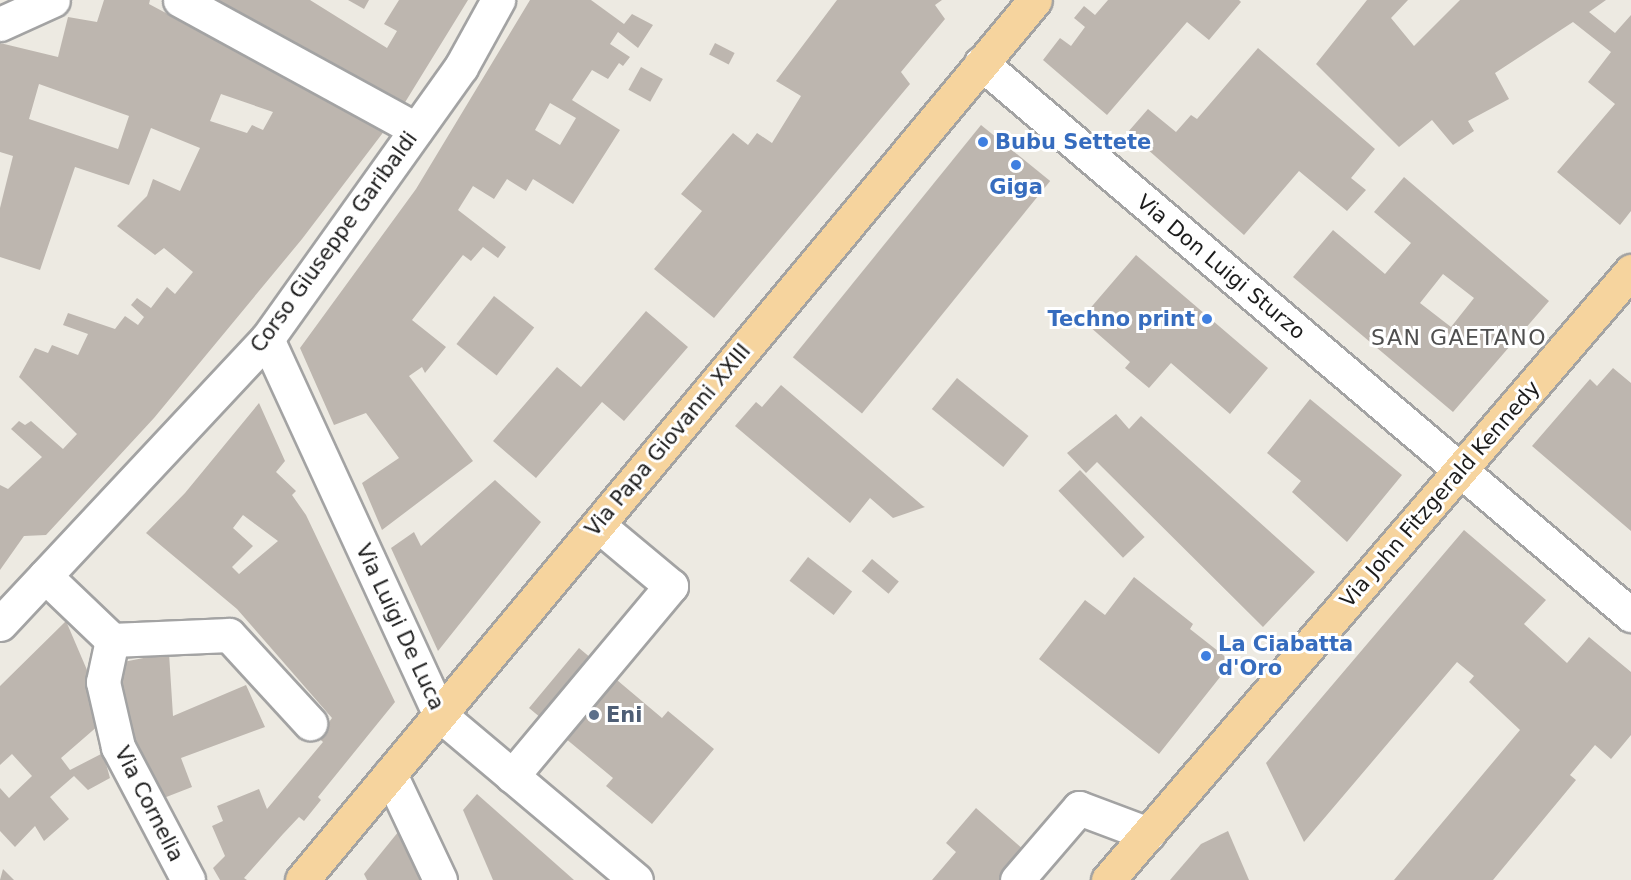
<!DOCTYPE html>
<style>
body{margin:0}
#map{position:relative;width:1631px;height:880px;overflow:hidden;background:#edeae2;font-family:"DejaVu Sans",sans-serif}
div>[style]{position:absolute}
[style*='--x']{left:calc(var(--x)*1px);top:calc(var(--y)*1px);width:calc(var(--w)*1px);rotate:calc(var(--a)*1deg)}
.building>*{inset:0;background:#bdb6af;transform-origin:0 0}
.roads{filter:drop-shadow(2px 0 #a3a3a3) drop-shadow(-2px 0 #a3a3a3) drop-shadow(0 2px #a3a3a3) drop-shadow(0 -2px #a3a3a3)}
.minor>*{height:33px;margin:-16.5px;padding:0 16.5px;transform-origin:16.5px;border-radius:16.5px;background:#fff}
.major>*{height:33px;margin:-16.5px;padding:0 16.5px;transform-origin:16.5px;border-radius:16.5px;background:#f6d49e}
.dots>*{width:16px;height:16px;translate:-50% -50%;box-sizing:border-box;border:3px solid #fff;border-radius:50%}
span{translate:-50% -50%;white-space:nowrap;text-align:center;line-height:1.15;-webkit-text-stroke:6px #fff;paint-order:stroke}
.shop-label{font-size:21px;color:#366cbe;font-weight:700}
.left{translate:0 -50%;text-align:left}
.right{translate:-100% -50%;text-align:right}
.street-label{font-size:21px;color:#1c1c1c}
.service-label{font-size:21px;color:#4e5e75;font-weight:700}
.neighbourhood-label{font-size:22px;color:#4f4f4f;letter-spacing:1.5px}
</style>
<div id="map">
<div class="building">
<div style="clip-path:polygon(evenodd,104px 0,150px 0,149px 4px,385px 130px,302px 239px,154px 418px,46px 535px,24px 536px,0 570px,0 485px,8px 489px,42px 457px,11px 429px,19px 421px,25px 425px,31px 421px,63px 449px,77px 434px,19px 377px,35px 348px,48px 353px,52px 345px,78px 355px,88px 334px,63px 325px,68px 313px,115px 329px,125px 316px,138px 325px,144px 317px,131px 305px,137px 298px,151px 308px,167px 287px,175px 294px,193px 272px,164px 248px,155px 255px,117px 226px,147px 196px,153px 179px,180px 191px,200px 148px,151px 128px,129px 185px,75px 167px,40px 270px,0 257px,0 208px,13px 156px,0 152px,0 43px,58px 57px,68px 17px,97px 22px,104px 0,39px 84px,129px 116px,118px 149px,29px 119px,39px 84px,104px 0,221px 94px,273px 112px,263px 130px,252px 125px,247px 133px,210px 121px,221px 94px)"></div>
<div style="clip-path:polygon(212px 0,310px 0,387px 48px,397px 31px,384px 24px,399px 0,468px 0,404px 104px)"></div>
<div style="clip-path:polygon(348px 0,369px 0,364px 9px)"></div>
<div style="clip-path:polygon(evenodd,530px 0,591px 0,624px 24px,632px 14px,653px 25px,638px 48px,618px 32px,610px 44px,630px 57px,623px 66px,619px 63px,608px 79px,592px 70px,572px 100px,620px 130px,573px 204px,533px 179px,526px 191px,507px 179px,494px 199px,473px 186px,458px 210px,506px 247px,498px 258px,483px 247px,471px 261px,463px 255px,412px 320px,446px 347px,425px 373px,422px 367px,409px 376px,473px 461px,382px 530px,362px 483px,399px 458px,366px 413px,334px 425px,300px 348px,416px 189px,530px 0,550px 103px,576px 118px,560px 145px,535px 130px,550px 103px)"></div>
<div style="clip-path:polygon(837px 0,942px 0,935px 5px,945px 19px,901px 72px,910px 84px,714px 318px,654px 269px,702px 211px,681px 194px,733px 133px,748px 145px,757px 133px,772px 143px,801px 96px,776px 81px)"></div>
<div style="clip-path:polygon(1108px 0,1239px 0,1241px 2px,1209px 40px,1187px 22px,1107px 115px,1043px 60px,1060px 38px,1071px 46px,1085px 27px,1074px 18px,1084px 6px,1095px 15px)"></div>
<div style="clip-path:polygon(1367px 0,1408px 0,1391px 18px,1414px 46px,1460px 0,1606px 0,1589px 12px,1615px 33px,1631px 15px,1631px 211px,1620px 225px,1557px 172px,1615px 104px,1588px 82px,1611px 52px,1573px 22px,1495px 73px,1509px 99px,1468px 121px,1474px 131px,1453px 145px,1432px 120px,1399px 147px,1316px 64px)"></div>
<div style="left:715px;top:43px;width:22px;height:13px;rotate:27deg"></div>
<div style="clip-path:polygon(1258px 48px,1375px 149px,1351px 178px,1366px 190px,1347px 211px,1299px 171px,1244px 235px,1128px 132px,1148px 109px,1176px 132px,1191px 115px,1197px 119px)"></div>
<div style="left:641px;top:67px;width:25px;height:26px;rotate:29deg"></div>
<div style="left:981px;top:125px;width:89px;height:299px;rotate:39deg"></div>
<div style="clip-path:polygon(evenodd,1404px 177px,1549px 301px,1453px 412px,1293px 277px,1333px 230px,1385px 274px,1411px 243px,1374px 212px,1404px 177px,1443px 274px,1474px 298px,1451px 327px,1420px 303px,1443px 274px)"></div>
<div style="clip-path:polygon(1136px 255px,1268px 368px,1230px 414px,1171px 363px,1149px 388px,1125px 368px,1130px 362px,1081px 319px)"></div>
<div style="left:494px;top:296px;width:51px;height:61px;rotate:38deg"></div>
<div style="clip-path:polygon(646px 311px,688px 347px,624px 421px,602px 402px,536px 478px,493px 441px,557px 367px,581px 387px)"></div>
<div style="clip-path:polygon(1613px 368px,1631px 383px,1631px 531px,1532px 446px,1590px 379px,1597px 386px)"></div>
<div style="left:957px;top:378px;width:92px;height:40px;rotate:39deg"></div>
<div style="clip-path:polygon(781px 385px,923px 506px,925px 507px,893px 518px,870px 498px,850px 523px,735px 426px,756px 402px,762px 407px)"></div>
<div style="clip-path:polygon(1310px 399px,1402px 475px,1347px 542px,1292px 492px,1301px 481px,1267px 453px)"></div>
<div style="clip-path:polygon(evenodd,259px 403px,285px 461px,276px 472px,296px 491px,292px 495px,306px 515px,395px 702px,318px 797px,321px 800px,304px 821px,299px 817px,283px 834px,244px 878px,247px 880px,220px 880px,213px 868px,225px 856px,212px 826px,223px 821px,217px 806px,259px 789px,267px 809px,323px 742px,318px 737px,332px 718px,237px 609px,146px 533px,185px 493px,259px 403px,243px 515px,278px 541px,239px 574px,232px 567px,253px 546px,233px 528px,243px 515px)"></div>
<div style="clip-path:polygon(1116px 414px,1129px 429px,1141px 416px,1315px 572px,1263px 627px,1097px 462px,1086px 473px,1067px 453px)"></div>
<div style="left:1080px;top:470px;width:93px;height:30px;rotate:46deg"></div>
<div style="clip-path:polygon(495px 480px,541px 522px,438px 651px,391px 548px,414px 532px,421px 546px)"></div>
<div style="clip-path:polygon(1464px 530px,1546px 600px,1524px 624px,1567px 663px,1589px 637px,1631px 672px,1631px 735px,1611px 759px,1595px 745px,1570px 775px,1576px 780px,1493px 880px,1394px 880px,1520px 730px,1469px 682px,1474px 676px,1457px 662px,1304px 842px,1266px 763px)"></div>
<div style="left:808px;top:557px;width:56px;height:30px;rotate:38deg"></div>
<div style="left:872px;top:559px;width:35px;height:16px;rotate:40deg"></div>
<div style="clip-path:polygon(1134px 577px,1193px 624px,1190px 629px,1232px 662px,1159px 754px,1039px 659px,1085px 600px,1105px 615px)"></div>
<div style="clip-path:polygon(66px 621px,90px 677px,99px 725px,61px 758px,70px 770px,103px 753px,110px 778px,88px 790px,74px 776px,50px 797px,69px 819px,44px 841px,35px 826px,15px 847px,0 831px,0 788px,9px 798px,32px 776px,12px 754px,0 765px,0 686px)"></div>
<div style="clip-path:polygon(579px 648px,662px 718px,668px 711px,714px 749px,652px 824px,606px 786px,613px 778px,529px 708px)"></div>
<div style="clip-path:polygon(169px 653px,173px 716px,246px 685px,265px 727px,181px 758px,192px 787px,156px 801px,121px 733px,118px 663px)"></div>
<div style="clip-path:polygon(477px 794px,574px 880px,493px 880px,463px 810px)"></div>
<div style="clip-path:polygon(976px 808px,1048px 871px,1040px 880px,932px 880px,956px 852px,946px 843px)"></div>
<div style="clip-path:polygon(403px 826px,426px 880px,367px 880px,364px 874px)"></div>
<div style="clip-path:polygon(1228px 831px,1249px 880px,1170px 880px,1201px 844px)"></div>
<div style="clip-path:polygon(3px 869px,14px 880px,0 880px)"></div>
</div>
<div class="roads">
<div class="minor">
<div style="--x:180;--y:0;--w:269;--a:28.7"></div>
<div style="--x:0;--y:24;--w:58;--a:-24.4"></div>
<div style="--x:981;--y:63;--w:853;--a:40.34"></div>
<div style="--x:267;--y:339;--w:414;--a:65.3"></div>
<div style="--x:440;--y:715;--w:256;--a:40.1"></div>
<div style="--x:45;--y:576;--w:93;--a:43.7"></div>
<div style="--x:112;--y:640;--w:43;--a:102.1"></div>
<div style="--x:103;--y:682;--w:67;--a:77"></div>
<div style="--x:118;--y:747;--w:150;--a:62.2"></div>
<div style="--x:0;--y:624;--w:391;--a:-46.9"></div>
<div style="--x:267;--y:339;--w:334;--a:-54.5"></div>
<div style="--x:461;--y:67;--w:77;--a:-61.1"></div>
<div style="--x:112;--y:640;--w:117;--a:-2.4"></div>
<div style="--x:229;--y:635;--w:120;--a:47.4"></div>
<div style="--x:390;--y:774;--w:117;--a:64.7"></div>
<div style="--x:512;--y:776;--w:248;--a:-50.1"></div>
<div style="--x:671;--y:586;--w:95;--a:-140.1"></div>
<div style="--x:1017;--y:880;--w:95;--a:-49.3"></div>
<div style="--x:1079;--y:808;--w:74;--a:20.6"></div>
</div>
<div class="major">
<div style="--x:302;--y:880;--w:1145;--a:-50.21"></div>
<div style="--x:1108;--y:880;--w:803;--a:-49.34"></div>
</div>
</div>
<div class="dots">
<div style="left:983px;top:142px;background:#3f7fe0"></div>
<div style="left:1016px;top:165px;background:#3f7fe0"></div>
<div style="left:1207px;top:319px;background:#3f7fe0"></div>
<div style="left:1206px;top:656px;background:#3f7fe0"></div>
<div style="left:594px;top:715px;background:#5c6f8a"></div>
</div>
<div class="shop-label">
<span class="left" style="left:995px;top:142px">Bubu Settete</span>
<span style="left:1016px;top:187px">Giga</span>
<span class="right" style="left:1195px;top:319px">Techno print</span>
<span class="left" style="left:1218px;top:656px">La Ciabatta<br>d'Oro</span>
</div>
<div class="street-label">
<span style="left:334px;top:242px;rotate:-54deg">Corso Giuseppe Garibaldi</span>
<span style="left:1221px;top:267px;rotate:40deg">Via Don Luigi Sturzo</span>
<span style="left:668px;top:440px;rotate:-50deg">Via Papa Giovanni XXIII</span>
<span style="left:1440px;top:494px;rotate:-49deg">Via John Fitzgerald Kennedy</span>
<span style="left:400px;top:627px;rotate:65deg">Via Luigi De Luca</span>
<span style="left:149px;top:804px;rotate:63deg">Via Cornelia</span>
</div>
<div class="service-label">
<span class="left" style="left:606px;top:715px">Eni</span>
</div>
<div class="neighbourhood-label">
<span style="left:1459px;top:338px">SAN GAETANO</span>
</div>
</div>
